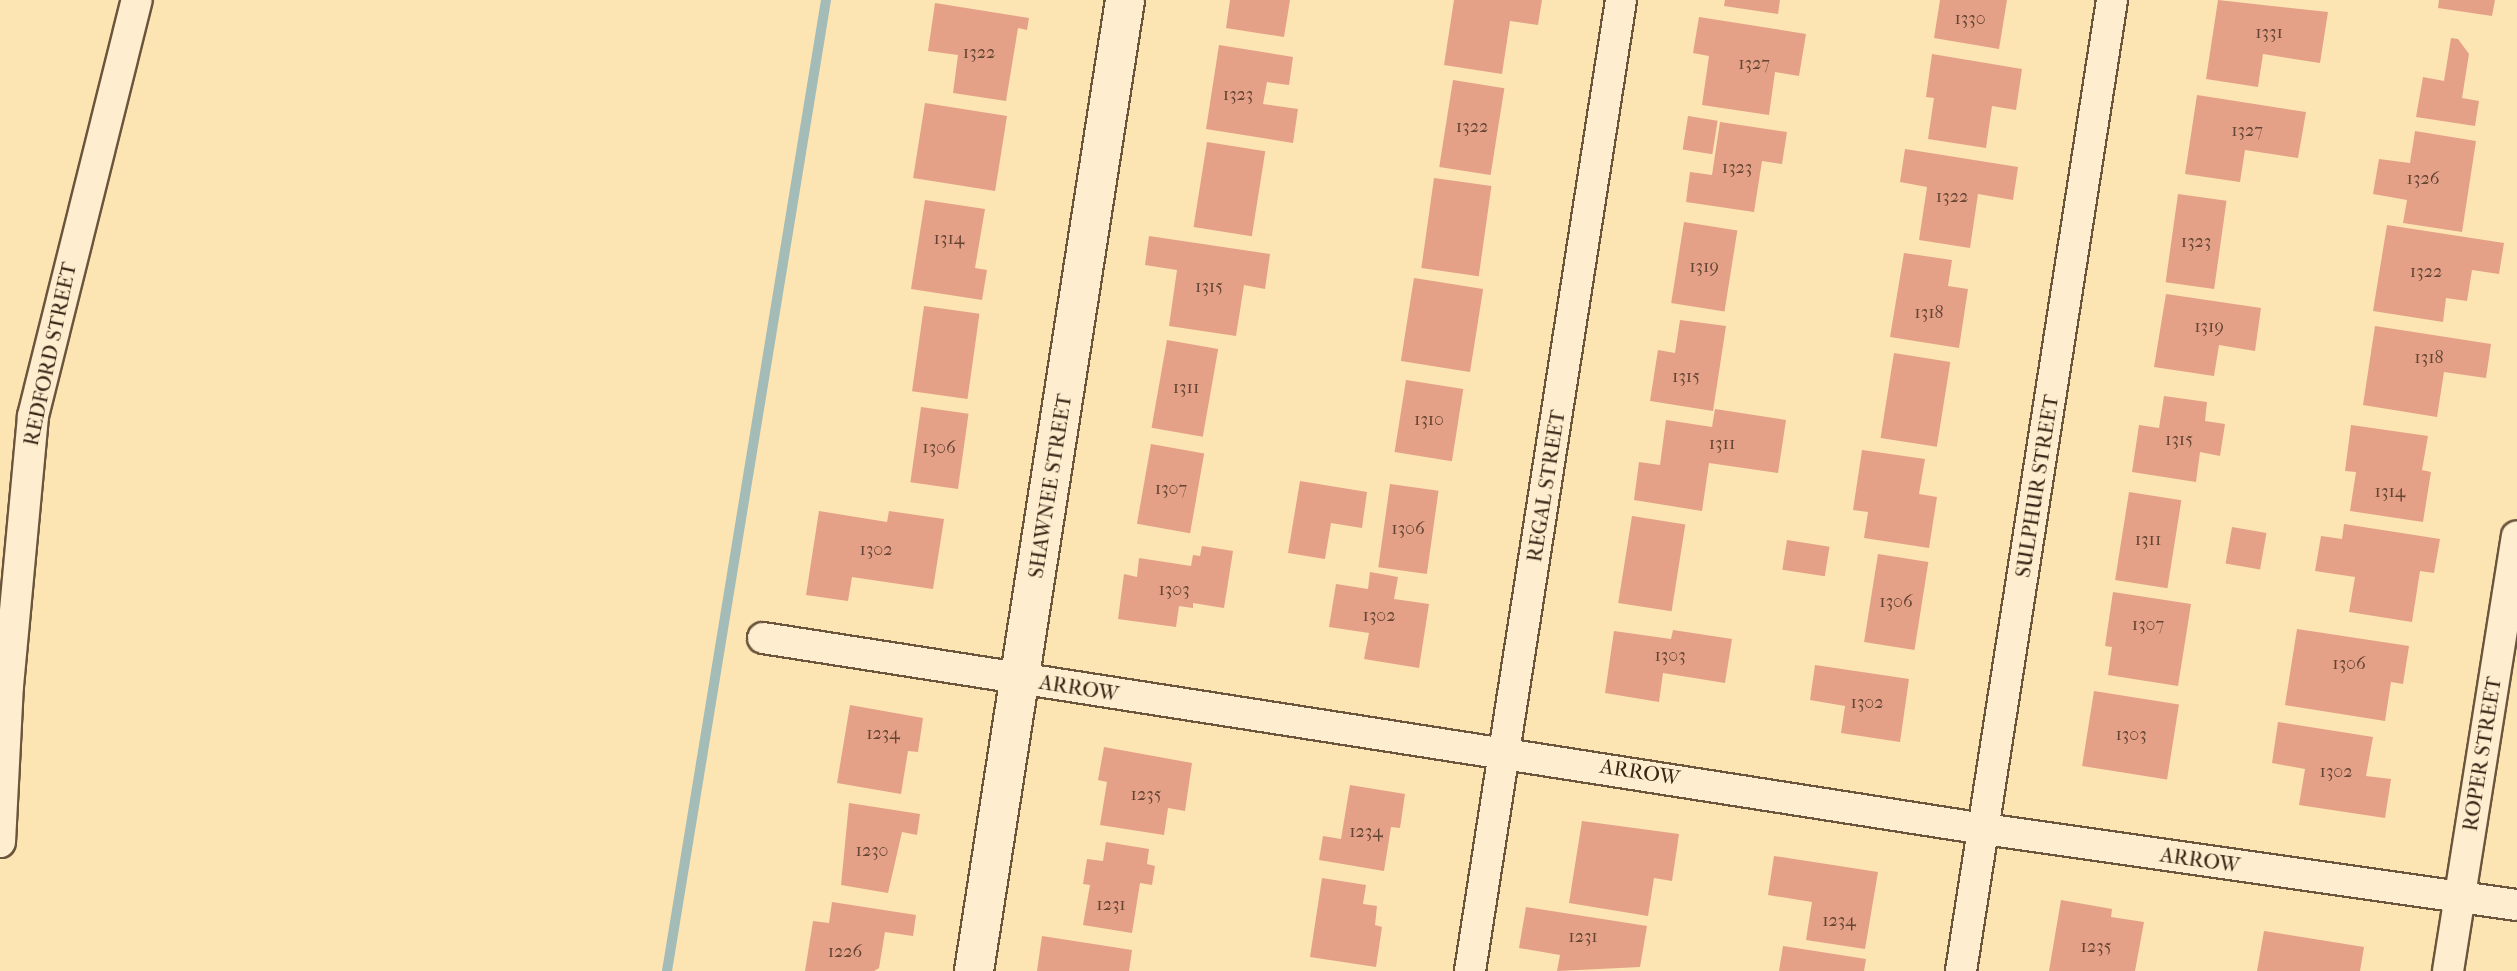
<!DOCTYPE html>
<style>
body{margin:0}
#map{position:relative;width:2517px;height:971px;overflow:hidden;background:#fde4b3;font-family:"IM FELL French Canon",serif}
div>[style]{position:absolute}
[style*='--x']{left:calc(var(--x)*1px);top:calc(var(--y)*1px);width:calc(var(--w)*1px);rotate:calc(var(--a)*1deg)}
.stream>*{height:10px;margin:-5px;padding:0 5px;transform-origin:5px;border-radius:5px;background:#a3bcb7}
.building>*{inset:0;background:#e4a188;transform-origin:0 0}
.roads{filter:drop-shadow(2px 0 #6b553d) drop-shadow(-2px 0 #6b553d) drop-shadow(0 2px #6b553d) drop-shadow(0 -2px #6b553d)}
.minor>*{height:30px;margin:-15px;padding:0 15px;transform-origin:15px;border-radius:15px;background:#feedce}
.tertiary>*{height:38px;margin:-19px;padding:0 19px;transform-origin:19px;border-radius:19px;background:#feedce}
span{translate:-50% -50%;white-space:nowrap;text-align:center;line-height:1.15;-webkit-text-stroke:5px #feedce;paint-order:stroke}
.number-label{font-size:18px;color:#644432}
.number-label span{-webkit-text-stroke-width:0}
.street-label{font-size:21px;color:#3a2516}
</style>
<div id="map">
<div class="stream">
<div style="--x:667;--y:971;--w:984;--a:-80.7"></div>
</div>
<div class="building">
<div style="clip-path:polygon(1230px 0,1290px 0,1284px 37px,1226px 28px)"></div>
<div style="clip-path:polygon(1454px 0,1542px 0,1538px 25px,1510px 21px,1502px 74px,1444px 65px)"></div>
<div style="clip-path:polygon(1725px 0,1780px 0,1778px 14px,1724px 6px)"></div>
<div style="clip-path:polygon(1940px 0,2007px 0,1999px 49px,1934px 38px)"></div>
<div style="clip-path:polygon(2218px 0,2328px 12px,2320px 63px,2263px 54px,2258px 87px,2206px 79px)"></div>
<div style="clip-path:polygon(2439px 0,2495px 0,2492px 16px,2438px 8px)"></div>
<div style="clip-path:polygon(935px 3px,1029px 18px,1027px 30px,1018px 28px,1006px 101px,953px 93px,958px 55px,928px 51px)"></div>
<div style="clip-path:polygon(1699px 17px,1806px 34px,1799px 76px,1775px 72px,1769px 115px,1702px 105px,1709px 56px,1693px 53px)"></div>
<div style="clip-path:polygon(2451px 38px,2458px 39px,2469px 54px,2462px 98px,2479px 101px,2475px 126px,2416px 117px,2423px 77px,2444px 81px)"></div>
<div style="clip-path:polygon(1219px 45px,1293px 57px,1289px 85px,1267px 82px,1263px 104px,1298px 109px,1293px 143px,1206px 129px)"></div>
<div style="clip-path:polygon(1932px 54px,2022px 69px,2016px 110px,1992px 106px,1986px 148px,1928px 139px,1934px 98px,1926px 97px)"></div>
<div style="left:1453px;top:80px;width:52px;height:88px;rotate:9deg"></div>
<div style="clip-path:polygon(2197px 95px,2306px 112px,2298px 158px,2245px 150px,2240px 182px,2185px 174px)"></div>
<div style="left:925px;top:103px;width:83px;height:76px;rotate:9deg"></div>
<div style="left:1688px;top:116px;width:30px;height:34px;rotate:9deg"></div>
<div style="clip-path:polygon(1720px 122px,1787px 132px,1782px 164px,1762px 161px,1754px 212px,1686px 202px,1690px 172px,1712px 175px)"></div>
<div style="clip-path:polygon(2415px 131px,2476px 141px,2462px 232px,2403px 223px,2407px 200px,2373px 194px,2379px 159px,2410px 163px)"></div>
<div style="left:1207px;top:142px;width:59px;height:86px;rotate:9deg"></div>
<div style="clip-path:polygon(1905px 149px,2018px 167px,2013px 200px,1978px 194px,1970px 248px,1919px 240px,1927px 187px,1900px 182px)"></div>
<div style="left:1434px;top:178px;width:58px;height:91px;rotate:8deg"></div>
<div style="left:2178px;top:194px;width:49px;height:89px;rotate:8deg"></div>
<div style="clip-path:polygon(925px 200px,985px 209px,975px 268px,987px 270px,982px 300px,911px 289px)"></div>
<div style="left:1684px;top:222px;width:54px;height:82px;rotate:9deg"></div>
<div style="clip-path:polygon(2387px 225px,2504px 243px,2499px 274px,2472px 270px,2467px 301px,2446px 298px,2443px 322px,2373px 311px)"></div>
<div style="clip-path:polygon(1149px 236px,1270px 254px,1265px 289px,1244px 285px,1236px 336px,1169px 326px,1177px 270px,1145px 265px)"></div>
<div style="clip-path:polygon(1904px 253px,1952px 260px,1948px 286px,1968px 289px,1959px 348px,1890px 337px)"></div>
<div style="left:1414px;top:278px;width:70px;height:84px;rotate:9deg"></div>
<div style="clip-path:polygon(2166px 294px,2261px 308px,2255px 351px,2219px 345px,2214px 376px,2154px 367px)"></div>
<div style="left:924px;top:306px;width:56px;height:86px;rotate:8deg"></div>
<div style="clip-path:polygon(1680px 320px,1726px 326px,1713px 411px,1650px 401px,1658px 350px,1675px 353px)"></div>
<div style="clip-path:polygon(2375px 326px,2491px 344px,2486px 378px,2444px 372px,2437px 417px,2363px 405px)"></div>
<div style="left:1167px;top:340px;width:52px;height:89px;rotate:10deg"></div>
<div style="left:1894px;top:353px;width:57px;height:86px;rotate:9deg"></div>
<div style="left:1406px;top:380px;width:58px;height:73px;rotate:9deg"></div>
<div style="clip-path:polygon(2164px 396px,2207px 402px,2205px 421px,2225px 424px,2220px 456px,2200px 452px,2196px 482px,2132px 472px,2139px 425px,2159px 428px)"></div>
<div style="left:921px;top:407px;width:48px;height:76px;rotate:8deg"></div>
<div style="clip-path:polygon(1715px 409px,1786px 420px,1778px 473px,1709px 463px,1702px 511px,1634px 500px,1639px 462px,1660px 465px,1666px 420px,1712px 427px)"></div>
<div style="clip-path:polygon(2351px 425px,2428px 436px,2422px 470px,2431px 472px,2423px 522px,2350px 511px,2356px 472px,2345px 471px)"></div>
<div style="left:1151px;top:444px;width:54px;height:81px;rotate:10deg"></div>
<div style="clip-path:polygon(1862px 450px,1925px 459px,1919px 494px,1937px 497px,1929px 548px,1864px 538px,1868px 512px,1853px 510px)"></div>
<div style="clip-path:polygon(1300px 481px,1367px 492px,1362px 528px,1331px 523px,1325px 559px,1288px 553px)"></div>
<div style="left:1390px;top:484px;width:49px;height:84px;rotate:8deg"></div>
<div style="left:2129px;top:492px;width:53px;height:89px;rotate:9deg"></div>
<div style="clip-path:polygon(819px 511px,887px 522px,889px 511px,944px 519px,933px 589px,852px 577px,848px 601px,806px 595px)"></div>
<div style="left:1632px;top:516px;width:54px;height:88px;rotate:9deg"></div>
<div style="clip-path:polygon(2344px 524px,2440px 539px,2434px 573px,2420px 571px,2412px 622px,2349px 612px,2355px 577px,2315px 571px,2321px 536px,2342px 539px)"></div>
<div style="left:2232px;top:527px;width:35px;height:37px;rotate:10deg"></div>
<div style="left:1787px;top:540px;width:43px;height:30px;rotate:9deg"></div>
<div style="clip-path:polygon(1202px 546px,1233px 551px,1224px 608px,1193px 603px,1193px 608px,1179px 606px,1176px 627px,1118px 619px,1124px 574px,1137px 577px,1139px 558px,1191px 566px,1193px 555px,1200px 556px)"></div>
<div style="left:1878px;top:554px;width:51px;height:89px;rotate:9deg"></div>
<div style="clip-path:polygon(1370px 572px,1398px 577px,1394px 599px,1429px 604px,1419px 668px,1364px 659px,1369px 633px,1329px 627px,1336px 584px,1368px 589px)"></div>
<div style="clip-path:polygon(2113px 592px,2191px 604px,2178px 686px,2108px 675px,2112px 647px,2105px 646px)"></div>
<div style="clip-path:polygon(2297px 629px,2409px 646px,2403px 684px,2391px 682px,2385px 721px,2285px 705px)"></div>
<div style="clip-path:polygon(1673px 630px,1732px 639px,1725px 683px,1663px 673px,1659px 702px,1605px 693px,1614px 631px,1671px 639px)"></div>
<div style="clip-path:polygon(1815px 665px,1909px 679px,1900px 742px,1841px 733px,1845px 706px,1810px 700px)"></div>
<div style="left:2094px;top:691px;width:86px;height:76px;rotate:9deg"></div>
<div style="clip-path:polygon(850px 705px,923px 718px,918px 752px,908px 751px,901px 794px,837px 783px)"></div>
<div style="clip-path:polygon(2278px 722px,2373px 737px,2366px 776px,2391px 779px,2385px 818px,2299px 805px,2305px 769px,2272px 763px)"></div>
<div style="clip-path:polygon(1104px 747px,1192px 763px,1185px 811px,1168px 808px,1164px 835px,1100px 825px,1107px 782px,1098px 780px)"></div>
<div style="clip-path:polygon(1350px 785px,1405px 794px,1400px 828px,1391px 827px,1384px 871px,1319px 860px,1323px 836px,1341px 839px)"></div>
<div style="clip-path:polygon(849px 803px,920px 814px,917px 835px,902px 832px,888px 893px,841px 885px)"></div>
<div style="clip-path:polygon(1582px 821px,1679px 834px,1672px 881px,1654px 878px,1648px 916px,1569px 903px)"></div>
<div style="clip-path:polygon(1106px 842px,1149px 849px,1147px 864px,1155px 866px,1152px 885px,1140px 883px,1132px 933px,1083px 925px,1090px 885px,1083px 884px,1087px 859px,1103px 861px)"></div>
<div style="clip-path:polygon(1774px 856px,1878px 872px,1865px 949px,1806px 940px,1812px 902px,1768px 895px)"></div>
<div style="clip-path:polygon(1322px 878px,1366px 885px,1363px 904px,1377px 906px,1375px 925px,1382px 927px,1376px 967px,1310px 957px)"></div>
<div style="clip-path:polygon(2061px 900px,2112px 909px,2111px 917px,2144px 922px,2135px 971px,2049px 971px)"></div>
<div style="clip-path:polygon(832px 902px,916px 915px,913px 936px,885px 932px,879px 968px,874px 971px,805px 971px,813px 921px,829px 923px)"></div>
<div style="clip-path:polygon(1526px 907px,1647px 926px,1640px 967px,1557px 971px,1560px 955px,1519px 948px)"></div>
<div style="clip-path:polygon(2264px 931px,2364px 947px,2360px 971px,2257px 971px)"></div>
<div style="clip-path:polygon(1042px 936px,1132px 950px,1129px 971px,1037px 971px)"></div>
<div style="clip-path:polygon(1783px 946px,1866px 959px,1864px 971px,1779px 971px)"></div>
</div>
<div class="roads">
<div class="minor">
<div style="--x:763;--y:638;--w:1236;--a:8.89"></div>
<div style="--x:1984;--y:829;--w:538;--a:8.12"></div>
<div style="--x:0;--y:842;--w:156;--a:-87.1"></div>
<div style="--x:8;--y:686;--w:271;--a:-84.7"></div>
<div style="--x:33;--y:416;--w:429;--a:-76"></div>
<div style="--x:1470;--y:971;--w:983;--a:-81.16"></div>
<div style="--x:1961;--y:971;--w:983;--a:-81.16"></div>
<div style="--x:2448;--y:971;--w:440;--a:-81"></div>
</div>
<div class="tertiary">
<div style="--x:974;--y:971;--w:983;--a:-81.16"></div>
</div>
</div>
<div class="number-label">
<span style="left:1970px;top:19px">1330</span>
<span style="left:2269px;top:33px">1331</span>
<span style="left:979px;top:53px">1322</span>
<span style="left:1754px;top:64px">1327</span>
<span style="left:1238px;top:95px">1323</span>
<span style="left:1472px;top:127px">1322</span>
<span style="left:2247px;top:131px">1327</span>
<span style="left:1737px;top:168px">1323</span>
<span style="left:2423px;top:179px">1326</span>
<span style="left:1952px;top:197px">1322</span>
<span style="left:949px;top:239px">1314</span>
<span style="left:2196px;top:242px">1323</span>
<span style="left:1704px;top:267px">1319</span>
<span style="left:2426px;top:272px">1322</span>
<span style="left:1209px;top:287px">1315</span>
<span style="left:1929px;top:313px">1318</span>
<span style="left:2209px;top:327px">1319</span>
<span style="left:2429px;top:358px">1318</span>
<span style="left:1686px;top:377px">1315</span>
<span style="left:1186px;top:388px">1311</span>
<span style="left:1429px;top:420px">1310</span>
<span style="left:2179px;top:440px">1315</span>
<span style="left:1722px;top:444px">1311</span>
<span style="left:939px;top:448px">1306</span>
<span style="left:1171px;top:489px">1307</span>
<span style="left:2390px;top:492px">1314</span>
<span style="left:1408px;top:529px">1306</span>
<span style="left:2148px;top:540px">1311</span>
<span style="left:876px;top:550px">1302</span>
<span style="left:1174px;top:590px">1303</span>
<span style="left:1896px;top:602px">1306</span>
<span style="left:1379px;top:616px">1302</span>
<span style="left:2148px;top:625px">1307</span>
<span style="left:1670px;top:656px">1303</span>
<span style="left:2349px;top:664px">1306</span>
<span style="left:1867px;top:703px">1302</span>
<span style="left:883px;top:734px">1234</span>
<span style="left:2131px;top:735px">1303</span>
<span style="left:2336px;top:772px">1302</span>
<span style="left:1146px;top:795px">1235</span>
<span style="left:1366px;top:832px">1234</span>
<span style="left:872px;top:851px">1230</span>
<span style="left:1111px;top:905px">1231</span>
<span style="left:1839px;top:921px">1234</span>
<span style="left:1583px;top:937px">1231</span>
<span style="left:2096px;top:947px">1235</span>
<span style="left:845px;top:952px">1226</span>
</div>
<div class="street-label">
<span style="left:50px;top:354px;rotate:-78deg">REDFORD STREET</span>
<span style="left:1050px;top:486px;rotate:-81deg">SHAWNEE STREET</span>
<span style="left:1546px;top:486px;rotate:-81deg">REGAL STREET</span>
<span style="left:2037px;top:486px;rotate:-81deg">SULPHUR STREET</span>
<span style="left:1079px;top:688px;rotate:9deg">ARROW</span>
<span style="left:2482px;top:754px;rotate:-81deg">ROPER STREET</span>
<span style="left:1640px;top:772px;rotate:9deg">ARROW</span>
<span style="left:2200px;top:860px;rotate:8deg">ARROW</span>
</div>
</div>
